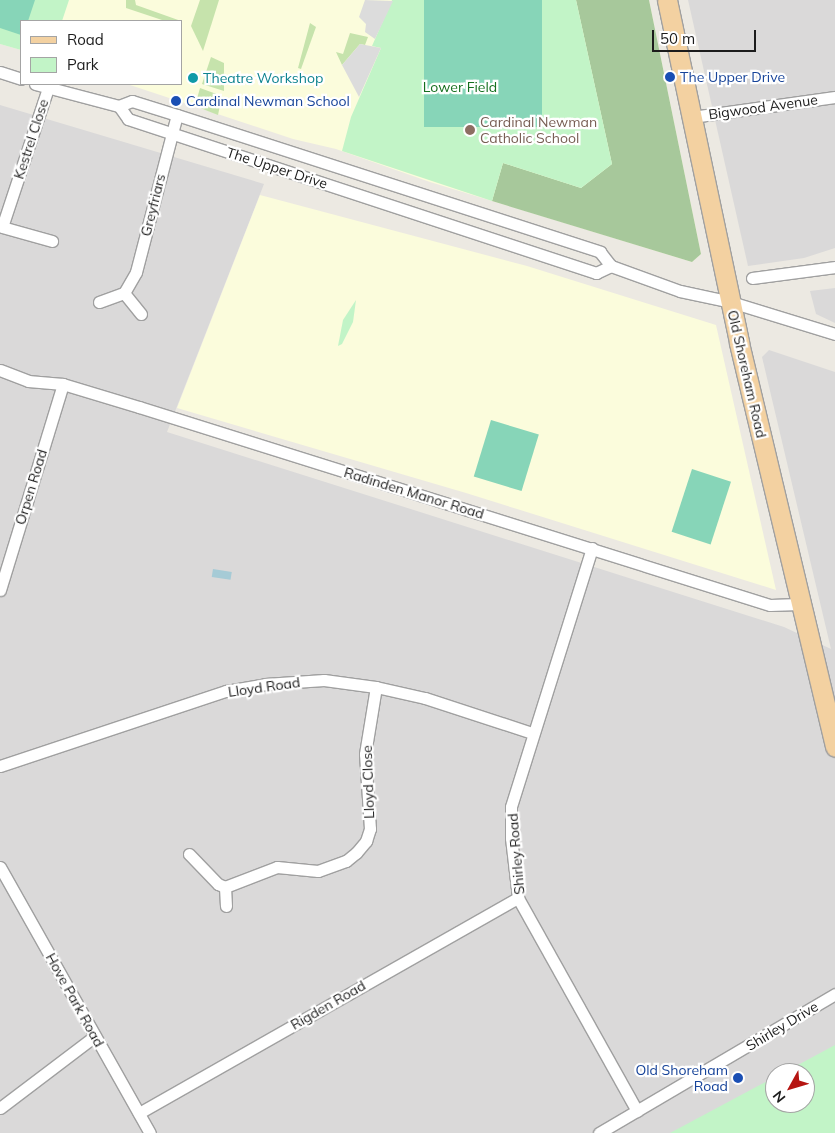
<!DOCTYPE html>
<style>
body{margin:0}
#map{position:relative;width:835px;height:1133px;overflow:hidden;background:#ece9e2;font-family:Mulish,sans-serif}
div>[style]{position:absolute}
[style*='--x']{left:calc(var(--x)*1px);top:calc(var(--y)*1px);width:calc(var(--w)*1px);rotate:calc(var(--a)*1deg)}
.residential>*{inset:0;background:#dad9d9}
.education>*{inset:0;background:#fbfcdc}
.grass>*{inset:0;background:#c6e3ac}
.forest>*{inset:0;background:#a7c89b}
.park>*{inset:0;background:#c2f4c7}
.pitch>*{inset:0;background:#87d5b8;transform-origin:0 0}
.parking>*{inset:0;background:#dcdcdc}
.water>*{inset:0;background:#a6cbd6;transform-origin:0 0}
.roads{filter:drop-shadow(1px 0 #a0a0a0) drop-shadow(-1px 0 #a0a0a0) drop-shadow(0 1px #a0a0a0) drop-shadow(0 -1px #a0a0a0)}
.street>*{height:11px;margin:-5.5px;padding:0 5.5px;transform-origin:5.5px;border-radius:5.5px;background:#fff}
.primary>*{height:19px;margin:-9.5px;padding:0 9.5px;transform-origin:9.5px;border-radius:9.5px;background:#f3d1a1}
.dots>*{width:14px;height:14px;translate:-50% -50%;box-sizing:border-box;border:2px solid #fff;border-radius:50%}
span{translate:-50% -50%;white-space:nowrap;text-align:center;line-height:1.15;-webkit-text-stroke:4.5px #fff;paint-order:stroke}
.transit-label{font-size:14px;color:#164399}
.left{translate:0 -50%;text-align:left}
.right{translate:-100% -50%;text-align:right}
.culture-label{font-size:14px;color:#0d838f}
.park-label{font-size:14px;color:#156f1e}
.street-label{font-size:14px;color:#1c1c1c}
.education-label{font-size:14px;color:#785e54}
.legend{position:absolute;left:20px;top:20px;width:162px;height:65px;box-sizing:border-box;background:#fff;border:1px solid #a4a4a4;margin:0;padding:6px 9px;list-style:none;font-size:15px;color:#1c1c1c}
.legend li{display:flex;align-items:center;gap:10px;height:25px}
.legend b{width:25px;border:1px solid #a4a4a4}
.north{position:absolute;left:765px;top:1063px;width:50px;height:50px;box-sizing:border-box;background:#fff;border:1px solid #a4a4a4;border-radius:50%;rotate:231deg;font-size:14px;font-weight:700;line-height:20px;text-align:center;color:#1c1c1c}
.north::after{content:'';display:block;margin:auto;width:18px;height:22px;background:#b61512;clip-path:polygon(50% 0,100% 100%,50% 72%,0 100%)}
.scale{position:absolute;left:652px;top:30px;width:104px;height:22px;box-sizing:border-box;border:2px solid #1c1c1c;border-top:0;padding-left:6px;font-size:15px;line-height:18px;white-space:nowrap;color:#1c1c1c;-webkit-text-stroke:4px #fff;paint-order:stroke}
</style>
<div id="map">
<div class="residential">
<div style="clip-path:polygon(688px 0,835px 0,835px 248px,804px 258px,748px 266px)"></div>
<div style="clip-path:polygon(evenodd,0 105px,264px 184px,167px 432px,784px 627px,831px 649px,762px 357px,769px 350px,835px 372px,835px 1133px,0 1133px,0 105px,775px 1073px,805px 1073px,805px 1103px,775px 1103px,775px 1073px)"></div>
<div style="clip-path:polygon(835px 288px,835px 323px,816px 314px,810px 291px)"></div>
</div>
<div class="education">
<div style="clip-path:polygon(0 0,649px 0,701px 254px,692px 262px,430px 182px,336px 149px,293px 139px,127px 84px,181px 84px,181px 21px,21px 21px,21px 50px,0 44px)"></div>
<div style="clip-path:polygon(260px 195px,527px 266px,716px 325px,776px 590px,466px 493px,177px 408px)"></div>
</div>
<div class="grass">
<div style="clip-path:polygon(126px 0,135px 0,136px 5px,181px 21px,165px 21px,126px 8px)"></div>
<div style="clip-path:polygon(200px 0,219px 0,203px 51px,191px 26px)"></div>
<div style="clip-path:polygon(310px 23px,316px 27px,301px 69px,298px 68px)"></div>
<div style="clip-path:polygon(350px 33px,368px 37px,365px 45px,360px 44px,342px 65px,336px 52px,343px 54px)"></div>
<div style="clip-path:polygon(211px 57px,224px 63px,224px 91px,202px 84px)"></div>
<div style="clip-path:polygon(200px 88px,222px 96px,218px 115px,195px 106px)"></div>
</div>
<div class="forest">
<div style="clip-path:polygon(576px 0,649px 0,701px 254px,692px 262px,492px 201px,503px 163px,581px 188px,612px 164px)"></div>
</div>
<div class="park">
<div style="clip-path:polygon(0 0,69px 0,62px 21px,21px 21px,21px 50px,0 44px)"></div>
<div style="clip-path:polygon(392px 0,576px 0,612px 164px,581px 188px,503px 163px,492px 201px,342px 151px,351px 117px,381px 48px,372px 46px)"></div>
<div style="clip-path:polygon(356px 300px,353px 322px,342px 344px,338px 346px,343px 320px)"></div>
<div style="clip-path:polygon(835px 1045px,835px 1133px,670px 1133px,775px 1077px,775px 1103px,805px 1103px,805px 1073px,783px 1073px)"></div>
</div>
<div class="pitch">
<div style="clip-path:polygon(0 0,35px 0,28px 21px,21px 21px,21px 35px,0 28px)"></div>
<div style="left:424px;top:0;width:118px;height:127px"></div>
<div style="left:491px;top:420px;width:50px;height:59px;rotate:17deg"></div>
<div style="left:692px;top:469px;width:41px;height:66px;rotate:18deg"></div>
</div>
<div class="parking">
<div style="clip-path:polygon(365px 0,393px 1px,375px 39px,365px 32px,366px 24px,359px 17px)"></div>
<div style="clip-path:polygon(360px 44px,381px 48px,359px 97px,342px 65px)"></div>
</div>
<div class="water">
<div style="left:213px;top:569px;width:19px;height:8px;rotate:9deg"></div>
</div>
<div class="roads">
<div class="street">
<div style="--x:0;--y:72;--w:22;--a:18"></div>
<div style="--x:35;--y:84;--w:87;--a:14.7"></div>
<div style="--x:119;--y:106;--w:14;--a:-21"></div>
<div style="--x:132;--y:101;--w:47;--a:17.3"></div>
<div style="--x:177;--y:115;--w:445;--a:17.9"></div>
<div style="--x:600;--y:252;--w:18;--a:52"></div>
<div style="--x:611;--y:266;--w:73;--a:19.9"></div>
<div style="--x:680;--y:291;--w:52;--a:12.2"></div>
<div style="--x:731;--y:302;--w:109;--a:17.1"></div>
<div style="--x:48;--y:88;--w:146;--a:108.3"></div>
<div style="--x:2;--y:227;--w:52;--a:15.6"></div>
<div style="--x:119;--y:106;--w:16;--a:55"></div>
<div style="--x:128;--y:119;--w:493;--a:18.2"></div>
<div style="--x:596;--y:273;--w:17;--a:-25"></div>
<div style="--x:692;--y:117;--w:144;--a:-8"></div>
<div style="--x:752;--y:278;--w:84;--a:-7.5"></div>
<div style="--x:124;--y:293;--w:27;--a:51"></div>
<div style="--x:99;--y:302;--w:27;--a:-20"></div>
<div style="--x:124;--y:293;--w:24;--a:-60"></div>
<div style="--x:136;--y:272;--w:162;--a:-75.4"></div>
<div style="--x:0;--y:370;--w:30;--a:21"></div>
<div style="--x:28;--y:381;--w:35;--a:5"></div>
<div style="--x:63;--y:384;--w:79;--a:16.8"></div>
<div style="--x:139;--y:407;--w:661;--a:17.42"></div>
<div style="--x:770;--y:605;--w:29;--a:-2"></div>
<div style="--x:592;--y:548;--w:271;--a:107.4"></div>
<div style="--x:511;--y:807;--w:31;--a:90"></div>
<div style="--x:511;--y:838;--w:60;--a:83.3"></div>
<div style="--x:518;--y:898;--w:244;--a:60.8"></div>
<div style="--x:0;--y:590;--w:215;--a:-73"></div>
<div style="--x:0;--y:766;--w:238;--a:-18.4"></div>
<div style="--x:226;--y:691;--w:40;--a:-10"></div>
<div style="--x:265;--y:684;--w:59;--a:-3.9"></div>
<div style="--x:324;--y:680;--w:52;--a:7.7"></div>
<div style="--x:376;--y:687;--w:50;--a:12.7"></div>
<div style="--x:425;--y:698;--w:113;--a:18.1"></div>
<div style="--x:189;--y:854;--w:42;--a:46"></div>
<div style="--x:218;--y:884;--w:8;--a:23"></div>
<div style="--x:225;--y:887;--w:56;--a:-21"></div>
<div style="--x:277;--y:867;--w:41;--a:5.6"></div>
<div style="--x:318;--y:871;--w:30;--a:-20"></div>
<div style="--x:346;--y:861;--w:13;--a:-39"></div>
<div style="--x:356;--y:853;--w:16;--a:-50"></div>
<div style="--x:366;--y:841;--w:13;--a:-72"></div>
<div style="--x:370;--y:829;--w:75;--a:-93.8"></div>
<div style="--x:365;--y:754;--w:68;--a:-80.7"></div>
<div style="--x:0;--y:867;--w:305;--a:60.6"></div>
<div style="--x:225;--y:887;--w:19;--a:87"></div>
<div style="--x:0;--y:1108;--w:119;--a:-37.2"></div>
<div style="--x:139;--y:1113;--w:436;--a:-29.6"></div>
<div style="--x:599;--y:1133;--w:274;--a:-30.5"></div>
</div>
<div class="primary">
<div style="--x:667;--y:0;--w:350;--a:78.1"></div>
<div style="--x:739;--y:343;--w:415;--a:76.6"></div>
</div>
</div>
<div class="dots">
<div style="left:670px;top:77px;background:#1a4fb4"></div>
<div style="left:193px;top:78px;background:#0f9aa8"></div>
<div style="left:176px;top:101px;background:#1a4fb4"></div>
<div style="left:470px;top:130px;background:#8d6e63"></div>
<div style="left:738px;top:1078px;background:#1a4fb4"></div>
</div>
<div class="transit-label">
<span class="left" style="left:680px;top:77px">The Upper Drive</span>
<span class="left" style="left:186px;top:101px">Cardinal Newman School</span>
<span class="right" style="left:728px;top:1078px">Old Shoreham<br>Road</span>
</div>
<div class="culture-label">
<span class="left" style="left:203px;top:78px">Theatre Workshop</span>
</div>
<div class="park-label">
<span style="left:460px;top:87px">Lower Field</span>
</div>
<div class="street-label">
<span style="left:763px;top:107px;rotate:-8deg">Bigwood Avenue</span>
<span style="left:31px;top:139px;rotate:-72deg">Kestrel Close</span>
<span style="left:277px;top:168px;rotate:18deg">The Upper Drive</span>
<span style="left:153px;top:205px;rotate:-76deg">Greyfriars</span>
<span style="left:747px;top:374px;rotate:77deg">Old Shoreham Road</span>
<span style="left:31px;top:487px;rotate:-73deg">Orpen Road</span>
<span style="left:414px;top:493px;rotate:17deg">Radinden Manor Road</span>
<span style="left:264px;top:687px;rotate:-8deg">Lloyd Road</span>
<span style="left:368px;top:782px;rotate:-92deg">Lloyd Close</span>
<span style="left:516px;top:854px;rotate:-95deg">Shirley Road</span>
<span style="left:75px;top:1000px;rotate:61deg">Hove Park Road</span>
<span style="left:328px;top:1005px;rotate:-30deg">Rigden Road</span>
<span style="left:782px;top:1026px;rotate:-31deg">Shirley Drive</span>
</div>
<div class="education-label">
<span class="left" style="left:480px;top:130px">Cardinal Newman<br>Catholic School</span>
</div>
<ul class="legend">
<li><b style="height:6px;background:#f3d1a1"></b>Road</li>
<li><b style="height:14px;background:#c2f4c7"></b>Park</li>
</ul>
<div class="north">N</div>
<div class="scale">50 m</div>
</div>
